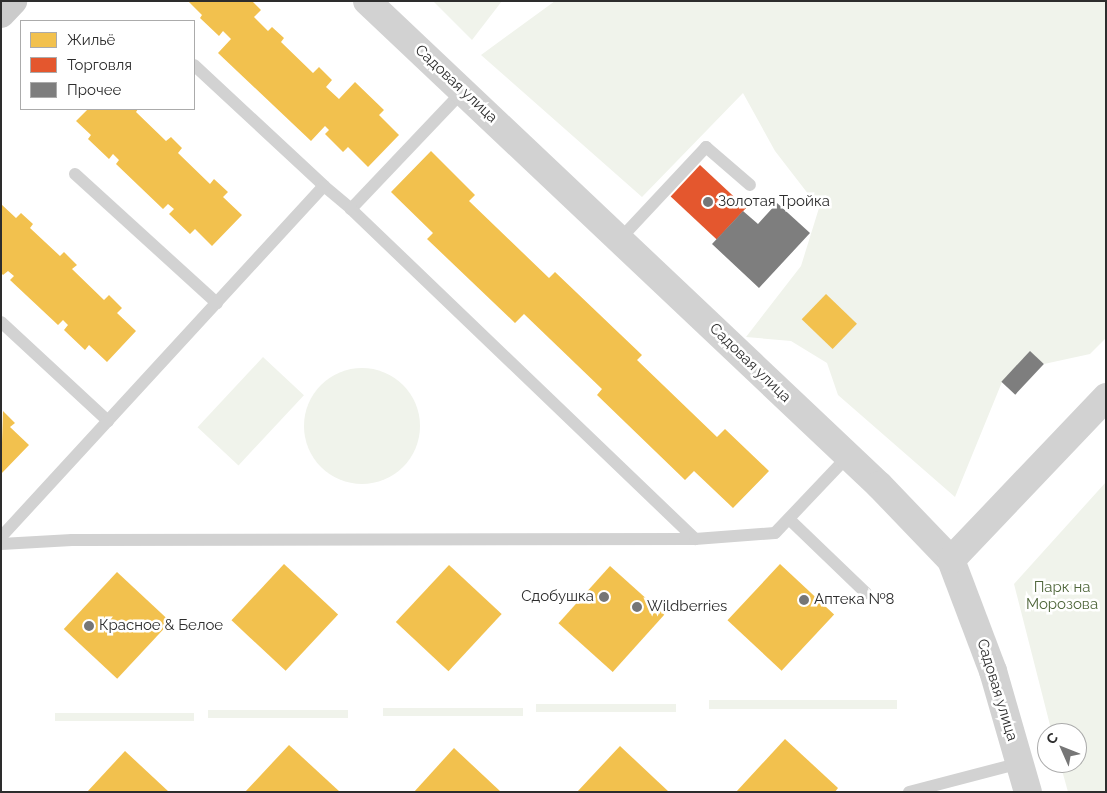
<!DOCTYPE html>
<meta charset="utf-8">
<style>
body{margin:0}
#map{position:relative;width:1107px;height:793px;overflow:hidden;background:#fff;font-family:Raleway,sans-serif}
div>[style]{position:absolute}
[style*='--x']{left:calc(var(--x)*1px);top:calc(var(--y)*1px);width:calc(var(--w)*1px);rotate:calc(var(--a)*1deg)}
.green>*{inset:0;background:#f0f3eb;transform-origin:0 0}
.round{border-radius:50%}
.homes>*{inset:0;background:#f2c14e;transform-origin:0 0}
.shops>*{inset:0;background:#e4572e;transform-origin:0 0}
.building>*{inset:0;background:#7e7e7e;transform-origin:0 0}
.service>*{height:12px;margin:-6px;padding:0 6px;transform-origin:6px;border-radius:6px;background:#d2d2d2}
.tertiary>*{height:28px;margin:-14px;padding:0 14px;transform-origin:14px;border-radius:14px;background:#d2d2d2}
.secondary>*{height:28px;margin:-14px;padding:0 14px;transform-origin:14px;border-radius:14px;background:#cbcbcb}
.dots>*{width:14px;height:14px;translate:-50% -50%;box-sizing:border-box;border:2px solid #fff;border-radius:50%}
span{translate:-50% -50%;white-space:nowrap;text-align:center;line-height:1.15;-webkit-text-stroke:5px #fff;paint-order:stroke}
.street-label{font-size:15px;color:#2d2d2d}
.poi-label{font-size:15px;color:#2d2d2d}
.left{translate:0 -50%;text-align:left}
.right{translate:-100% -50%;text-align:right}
.park-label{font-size:15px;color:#50673c}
.frame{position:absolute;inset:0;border:2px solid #2d2d2d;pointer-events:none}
.legend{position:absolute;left:20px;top:20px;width:175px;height:90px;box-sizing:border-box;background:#fff;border:1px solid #ababab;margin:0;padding:6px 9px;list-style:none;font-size:15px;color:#2d2d2d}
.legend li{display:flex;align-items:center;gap:10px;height:25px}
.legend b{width:25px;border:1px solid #ababab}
.north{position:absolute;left:1037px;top:723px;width:50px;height:50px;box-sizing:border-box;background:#fff;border:1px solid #ababab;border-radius:50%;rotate:314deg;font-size:14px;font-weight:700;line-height:20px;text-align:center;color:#2d2d2d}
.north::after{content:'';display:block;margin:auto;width:18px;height:22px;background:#767676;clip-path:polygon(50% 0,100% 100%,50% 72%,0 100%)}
</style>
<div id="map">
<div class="green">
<div style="clip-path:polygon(433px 1px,502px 1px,472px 40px)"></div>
<div style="clip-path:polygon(555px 1px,1106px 1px,1106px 338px,1090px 354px,1044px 364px,1030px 352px,1002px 382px,955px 497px,838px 395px,827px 363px,791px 341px,746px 337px,801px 266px,819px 208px,775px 151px,743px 93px,642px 197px,481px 55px)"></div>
<div style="left:263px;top:357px;width:56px;height:96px;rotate:43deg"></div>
<div class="round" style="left:304px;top:368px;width:116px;height:116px"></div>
<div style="clip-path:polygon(1106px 482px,1106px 792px,1068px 792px,1060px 763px,1077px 763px,1077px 733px,1052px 733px,1014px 584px)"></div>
<div style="left:897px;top:700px;width:9px;height:188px;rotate:90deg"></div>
<div style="left:536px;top:704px;width:140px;height:8px"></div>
<div style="left:523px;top:708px;width:8px;height:140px;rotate:90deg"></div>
<div style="left:348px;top:710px;width:8px;height:140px;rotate:90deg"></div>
<div style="left:55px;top:713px;width:139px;height:8px"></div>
</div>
<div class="homes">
<div style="clip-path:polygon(188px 1px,252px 1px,261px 10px,254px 17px,268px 31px,272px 27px,284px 38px,281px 42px,313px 73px,319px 67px,332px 80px,326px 87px,339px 99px,355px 82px,384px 110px,379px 115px,399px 135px,368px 167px,348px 147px,343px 152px,325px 134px,329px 130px,325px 126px,311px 141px,218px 53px,231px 39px,223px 31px,219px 36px,200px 18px,202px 15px)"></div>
<div style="clip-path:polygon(88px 109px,138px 109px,136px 112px,166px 141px,171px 137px,182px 148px,178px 153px,210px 184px,214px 179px,228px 192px,223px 197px,242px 215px,212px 246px,195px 229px,190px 234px,169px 214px,174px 209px,168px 204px,163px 209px,116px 164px,119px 160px,113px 154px,109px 159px,88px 139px,91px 135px,76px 121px)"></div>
<div style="clip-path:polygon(431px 151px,475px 195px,469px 201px,549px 278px,555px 272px,642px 355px,637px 360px,717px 437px,725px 429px,769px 471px,733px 508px,694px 471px,685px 480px,597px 395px,602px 389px,524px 314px,515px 323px,427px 239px,433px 233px,391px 192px)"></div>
<div style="clip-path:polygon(1px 204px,16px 218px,21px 213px,33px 224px,30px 228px,60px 256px,64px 252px,77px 265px,72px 269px,104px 300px,109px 295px,122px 308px,117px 313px,136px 331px,107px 362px,89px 345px,85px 350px,64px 330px,68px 325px,63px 320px,58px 325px,10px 280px,14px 276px,8px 271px,3px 275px,1px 273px)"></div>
<div style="left:826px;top:294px;width:43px;height:35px;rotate:44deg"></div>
<div style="clip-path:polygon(3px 411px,15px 423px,10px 427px,29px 445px,1px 474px)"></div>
<div style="left:284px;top:564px;width:74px;height:77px;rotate:43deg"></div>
<div style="left:780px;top:564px;width:74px;height:77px;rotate:43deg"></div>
<div style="left:449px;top:565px;width:72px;height:78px;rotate:43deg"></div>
<div style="left:610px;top:566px;width:73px;height:77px;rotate:42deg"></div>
<div style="left:117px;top:572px;width:73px;height:78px;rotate:43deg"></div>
<div style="clip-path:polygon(785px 739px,838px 788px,835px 792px,736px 792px)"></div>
<div style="clip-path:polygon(289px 745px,340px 792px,245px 792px)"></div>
<div style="clip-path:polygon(620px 746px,669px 792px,577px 792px)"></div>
<div style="clip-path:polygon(454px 748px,501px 792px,414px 792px)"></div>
<div style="clip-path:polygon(125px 751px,169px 792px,87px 792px)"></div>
</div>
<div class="shops">
<div style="left:700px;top:165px;width:63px;height:43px;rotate:43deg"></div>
</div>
<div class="building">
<div style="clip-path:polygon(777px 203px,810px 233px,759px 288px,712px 244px,743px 211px,758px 224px)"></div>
<div style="left:1030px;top:351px;width:19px;height:42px;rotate:43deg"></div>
</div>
<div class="service">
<div style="--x:194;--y:65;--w:178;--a:42.9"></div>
<div style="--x:463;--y:91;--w:163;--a:133.5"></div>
<div style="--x:351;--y:209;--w:477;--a:43.8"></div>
<div style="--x:75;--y:174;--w:192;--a:42.3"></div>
<div style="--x:620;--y:239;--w:126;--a:-46.9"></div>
<div style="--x:706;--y:147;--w:58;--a:40.8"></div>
<div style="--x:1;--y:322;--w:146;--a:42.8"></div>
<div style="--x:789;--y:519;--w:107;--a:43.9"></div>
<div style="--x:1;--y:537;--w:477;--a:-47.4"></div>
<div style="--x:324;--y:186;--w:35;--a:40"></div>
<div style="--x:1;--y:544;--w:71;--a:-3.2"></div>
<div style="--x:72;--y:540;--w:623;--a:-0.09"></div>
<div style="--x:695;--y:539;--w:80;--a:-4.3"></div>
<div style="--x:775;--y:533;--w:106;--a:-46.5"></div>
<div style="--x:909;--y:792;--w:115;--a:-14.6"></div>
</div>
<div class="tertiary">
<div style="--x:367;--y:1;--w:705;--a:43.39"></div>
<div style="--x:879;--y:485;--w:104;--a:46.2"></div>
<div style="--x:951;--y:560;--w:119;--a:69.3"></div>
<div style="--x:993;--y:671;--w:126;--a:73.9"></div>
<div style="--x:951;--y:560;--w:225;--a:-46.4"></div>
</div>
<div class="secondary">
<div style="--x:1;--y:14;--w:18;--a:-47"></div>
</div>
<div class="dots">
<div style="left:708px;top:202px;background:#767676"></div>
<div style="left:604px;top:597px;background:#767676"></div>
<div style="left:804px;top:600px;background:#767676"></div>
<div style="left:637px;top:607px;background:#767676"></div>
<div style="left:89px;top:626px;background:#767676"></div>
</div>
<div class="street-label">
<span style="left:456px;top:84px;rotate:43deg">Садовая улица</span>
<span style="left:750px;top:363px;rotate:44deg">Садовая улица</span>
<span style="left:997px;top:690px;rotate:73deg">Садовая улица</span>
</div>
<div class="poi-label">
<span class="left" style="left:718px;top:202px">Золотая Тройка</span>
<span class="right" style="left:594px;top:597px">Сдобушка</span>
<span class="left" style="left:814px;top:600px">Аптека №8</span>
<span class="left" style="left:647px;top:607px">Wildberries</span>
<span class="left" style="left:99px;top:626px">Красное &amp; Белое</span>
</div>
<div class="park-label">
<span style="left:1062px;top:596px">Парк на<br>Морозова</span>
</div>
<div class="frame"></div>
<ul class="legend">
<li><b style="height:14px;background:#f2c14e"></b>Жильё</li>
<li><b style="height:14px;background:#e4572e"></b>Торговля</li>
<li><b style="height:14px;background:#7e7e7e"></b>Прочее</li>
</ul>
<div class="north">С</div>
</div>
